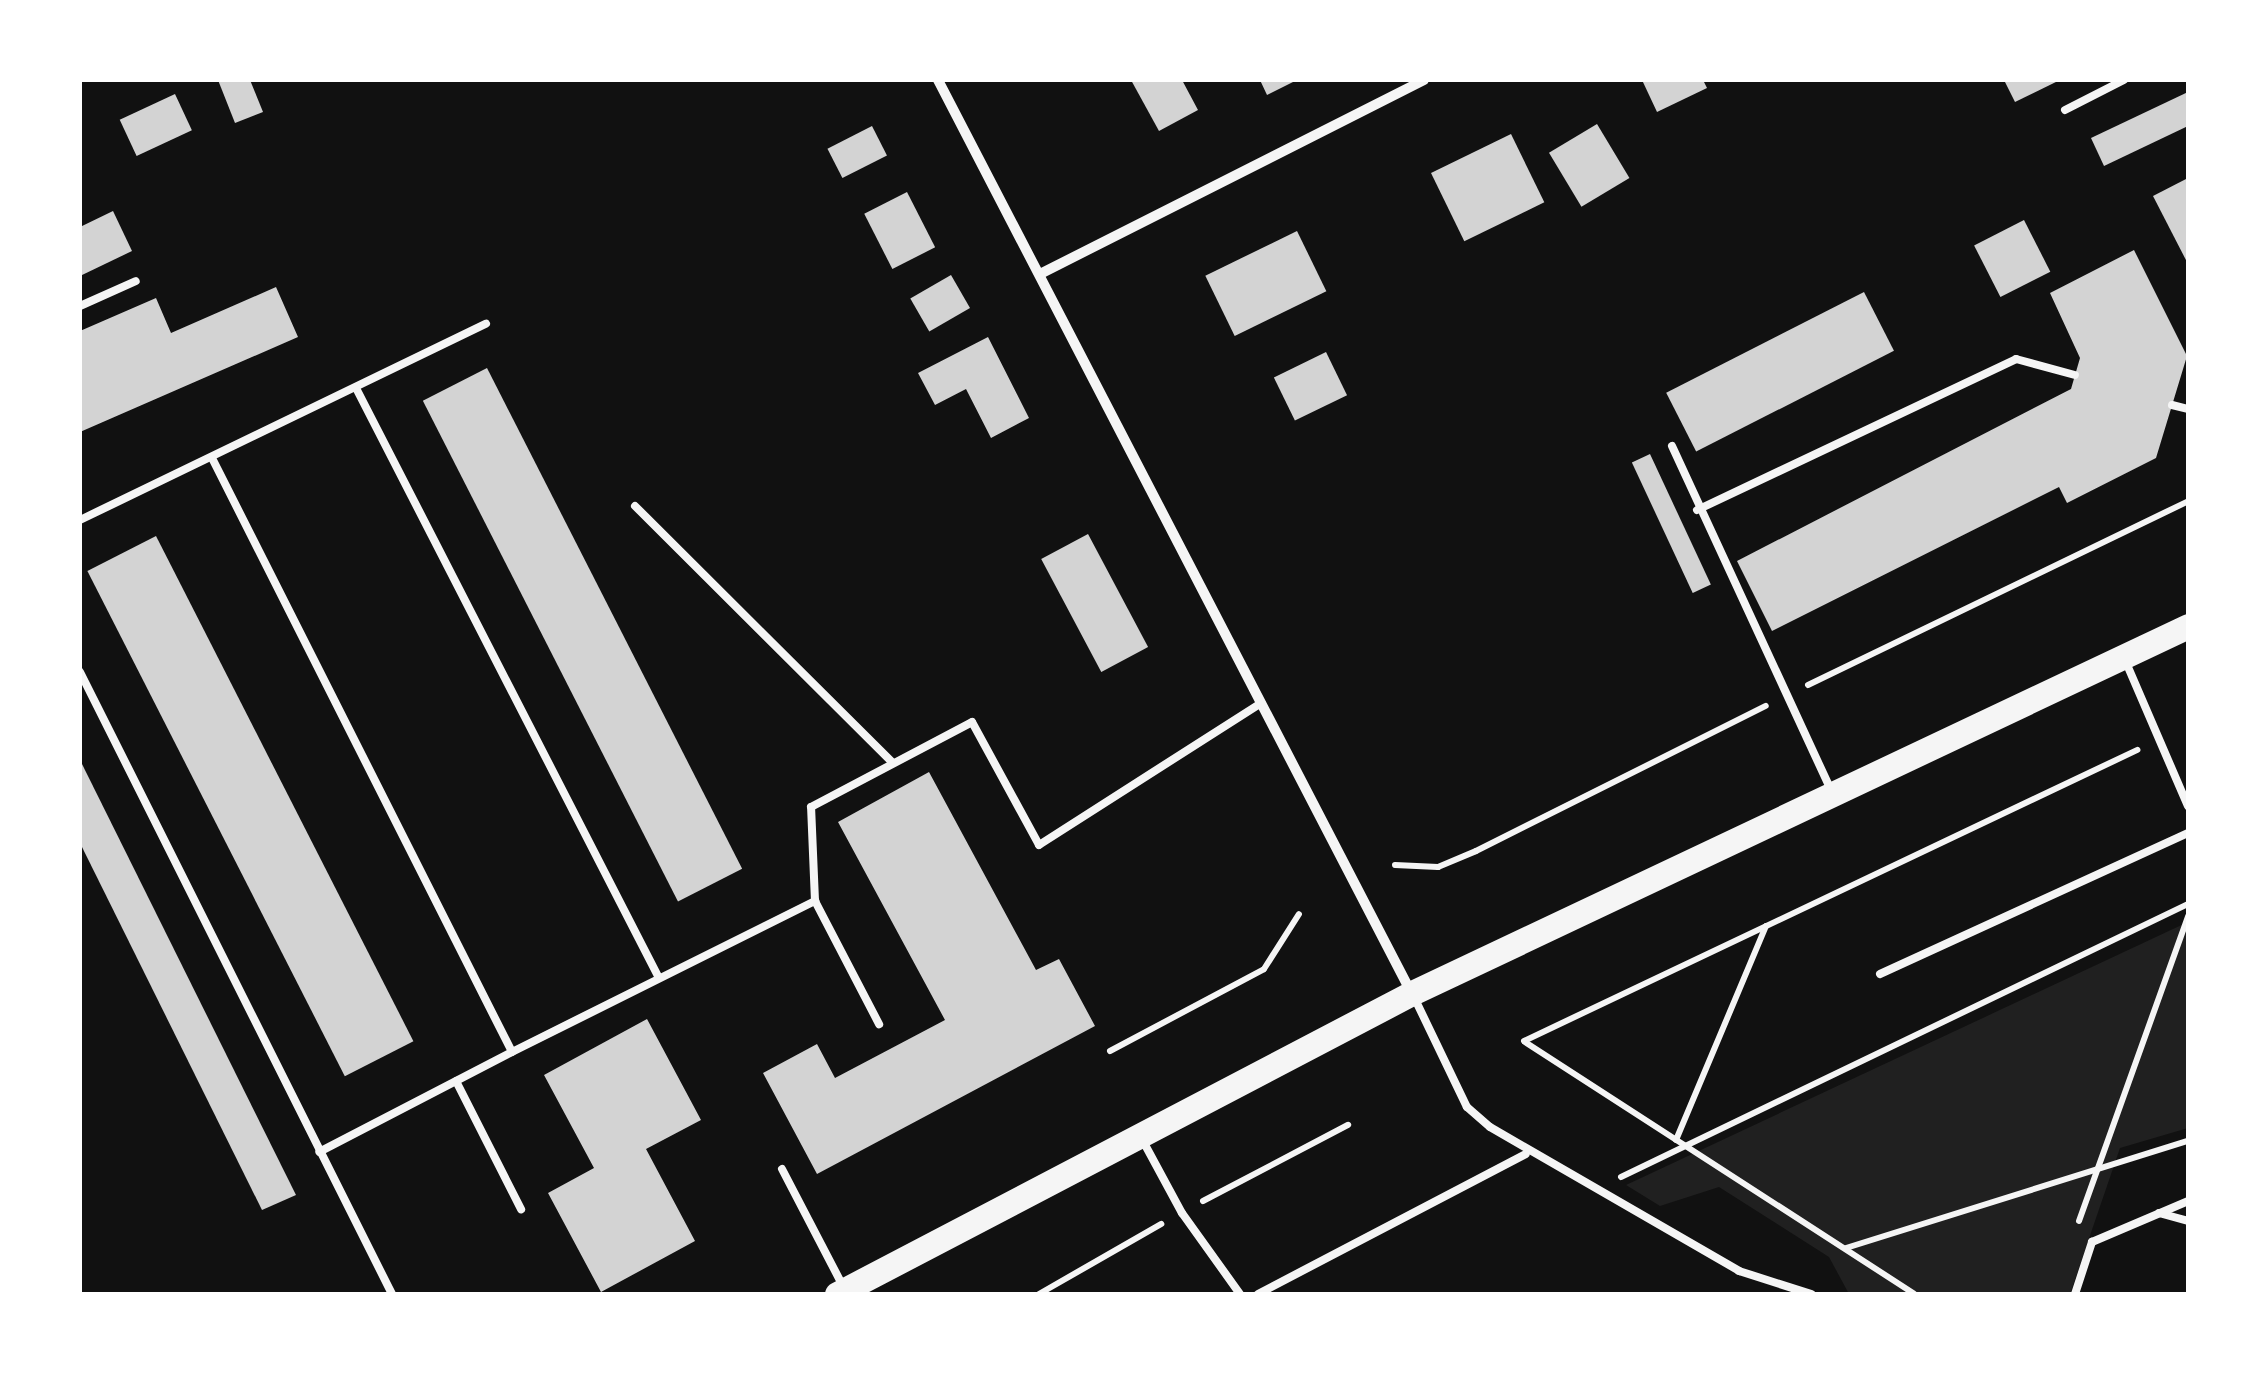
<!DOCTYPE html>
<style>
body{margin:0}
#map{position:relative;width:2268px;height:1374px;overflow:hidden;background:#111;font-family:Inter,sans-serif}
div>[style]{position:absolute}
[style*='--x']{left:calc(var(--x)*1px);top:calc(var(--y)*1px);width:calc(var(--w)*1px);rotate:calc(var(--a)*1deg)}
.green>*{inset:0;background:#202020}
.building>*{inset:0;background:#d3d3d3;transform-origin:0 0}
.path>*{height:6px;margin:-3px;padding:0 3px;transform-origin:3px;border-radius:3px;background:#f5f5f5}
.service>*{height:8px;margin:-4px;padding:0 4px;transform-origin:4px;border-radius:4px;background:#f5f5f5}
.minor>*{height:10px;margin:-5px;padding:0 5px;transform-origin:5px;border-radius:5px;background:#f5f5f5}
.primary>*{height:25px;margin:-12.5px;padding:0 12.5px;transform-origin:12.5px;border-radius:12.5px;background:#f5f5f5}
span{translate:-50% -50%;white-space:nowrap;text-align:center;line-height:1.15;-webkit-text-stroke:8px #fff;paint-order:stroke}
.frame{position:absolute;inset:0;border:82px solid #fff;pointer-events:none}
</style>
<div id="map">
<div class="green">
<div style="clip-path:polygon(2188px 922px,2188px 1128px,2120px 1148px,2070px 1294px,1849px 1294px,1829px 1257px,1719px 1187px,1660px 1206px,1626px 1185px)"></div>
</div>
<div class="building">
<div style="clip-path:polygon(218px 80px,250px 80px,263px 112px,235px 123px)"></div>
<div style="clip-path:polygon(1131px 80px,1182px 80px,1198px 110px,1159px 131px)"></div>
<div style="clip-path:polygon(1260px 80px,1297px 80px,1267px 95px)"></div>
<div style="clip-path:polygon(1642px 80px,1703px 80px,1707px 88px,1657px 112px)"></div>
<div style="clip-path:polygon(2004px 80px,2060px 80px,2015px 102px)"></div>
<div style="clip-path:polygon(2188px 92px,2188px 126px,2104px 166px,2091px 138px)"></div>
<div style="left:175px;top:94px;width:40px;height:61px;rotate:65deg"></div>
<div style="left:1597px;top:124px;width:63px;height:56px;rotate:59deg"></div>
<div style="left:872px;top:126px;width:33px;height:50px;rotate:63deg"></div>
<div style="left:1511px;top:134px;width:76px;height:89px;rotate:64deg"></div>
<div style="clip-path:polygon(2188px 178px,2188px 264px,2153px 196px)"></div>
<div style="left:907px;top:192px;width:62px;height:48px;rotate:63deg"></div>
<div style="clip-path:polygon(113px 211px,132px 251px,80px 276px,80px 227px)"></div>
<div style="left:2024px;top:220px;width:58px;height:56px;rotate:63deg"></div>
<div style="left:1297px;top:231px;width:67px;height:102px;rotate:64deg"></div>
<div style="clip-path:polygon(2134px 250px,2187px 356px,2156px 458px,2067px 503px,2059px 487px,1772px 631px,1737px 561px,2071px 389px,2080px 358px,2050px 293px)"></div>
<div style="left:951px;top:275px;width:38px;height:47px;rotate:60deg"></div>
<div style="clip-path:polygon(276px 287px,298px 337px,80px 432px,80px 331px,156px 298px,171px 333px)"></div>
<div style="left:1864px;top:292px;width:66px;height:222px;rotate:63deg"></div>
<div style="clip-path:polygon(988px 337px,1029px 418px,991px 438px,966px 389px,935px 405px,918px 373px)"></div>
<div style="left:1326px;top:352px;width:48px;height:58px;rotate:64deg"></div>
<div style="left:487px;top:368px;width:562px;height:72px;rotate:63deg"></div>
<div style="left:1650px;top:454px;width:144px;height:20px;rotate:65deg"></div>
<div style="left:1088px;top:534px;width:128px;height:53px;rotate:62deg"></div>
<div style="left:156px;top:536px;width:567px;height:77px;rotate:63deg"></div>
<div style="clip-path:polygon(80px 760px,296px 1195px,262px 1210px,80px 843px)"></div>
<div style="clip-path:polygon(929px 772px,1036px 970px,1059px 959px,1095px 1026px,817px 1174px,763px 1073px,817px 1044px,835px 1078px,945px 1020px,838px 822px)"></div>
<div style="clip-path:polygon(647px 1019px,701px 1120px,646px 1149px,695px 1241px,601px 1292px,548px 1193px,594px 1168px,544px 1075px)"></div>
</div>
<div class="path">
<div style="--x:1808;--y:685;--w:422;--a:-25.8"></div>
<div style="--x:1395;--y:865;--w:43;--a:2.7"></div>
<div style="--x:1438;--y:867;--w:41;--a:-22.8"></div>
<div style="--x:1476;--y:851;--w:324;--a:-26.6"></div>
<div style="--x:1524;--y:1041;--w:679;--a:-25.39"></div>
<div style="--x:1525;--y:1042;--w:463;--a:32.9"></div>
<div style="--x:1110;--y:1051;--w:174;--a:-28"></div>
<div style="--x:1264;--y:969;--w:65;--a:-57.5"></div>
<div style="--x:1676;--y:1140;--w:232;--a:-67.2"></div>
<div style="--x:1621;--y:1177;--w:629;--a:-25.71"></div>
<div style="--x:1203;--y:1201;--w:164;--a:-27.7"></div>
<div style="--x:2079;--y:1221;--w:324;--a:-70.3"></div>
<div style="--x:1846;--y:1248;--w:358;--a:-17.4"></div>
<div style="--x:1039;--y:1294;--w:141;--a:-29.8"></div>
</div>
<div class="service">
<div style="--x:2065;--y:110;--w:66;--a:-27"></div>
<div style="--x:80;--y:306;--w:61;--a:-24.1"></div>
<div style="--x:356;--y:388;--w:663;--a:62.82"></div>
<div style="--x:2172;--y:405;--w:16;--a:14"></div>
<div style="--x:1672;--y:446;--w:379;--a:65.2"></div>
<div style="--x:212;--y:458;--w:665;--a:63.2"></div>
<div style="--x:512;--y:1052;--w:217;--a:152.6"></div>
<div style="--x:635;--y:506;--w:364;--a:44.9"></div>
<div style="--x:1697;--y:510;--w:353;--a:-25.3"></div>
<div style="--x:2016;--y:359;--w:61;--a:15.2"></div>
<div style="--x:80;--y:520;--w:451;--a:-25.8"></div>
<div style="--x:2125;--y:660;--w:159;--a:66.7"></div>
<div style="--x:80;--y:672;--w:696;--a:63.36"></div>
<div style="--x:815;--y:901;--w:139;--a:62.5"></div>
<div style="--x:1880;--y:974;--w:339;--a:-24.6"></div>
<div style="--x:1414;--y:997;--w:122;--a:64.3"></div>
<div style="--x:1467;--y:1107;--w:30;--a:41"></div>
<div style="--x:1490;--y:1127;--w:288;--a:30"></div>
<div style="--x:1739;--y:1271;--w:76;--a:17.7"></div>
<div style="--x:512;--y:1052;--w:339;--a:-26.5"></div>
<div style="--x:815;--y:901;--w:94;--a:-92.4"></div>
<div style="--x:811;--y:807;--w:182;--a:-27.8"></div>
<div style="--x:972;--y:722;--w:140;--a:61.4"></div>
<div style="--x:1039;--y:845;--w:264;--a:-32.6"></div>
<div style="--x:456;--y:1081;--w:144;--a:63.1"></div>
<div style="--x:1143;--y:1141;--w:82;--a:61.6"></div>
<div style="--x:1182;--y:1213;--w:100;--a:54.4"></div>
<div style="--x:782;--y:1169;--w:132;--a:62.5"></div>
<div style="--x:2159;--y:1213;--w:30;--a:15"></div>
<div style="--x:1258;--y:1294;--w:302;--a:-27.6"></div>
<div style="--x:2075;--y:1294;--w:55;--a:-71.9"></div>
<div style="--x:2092;--y:1242;--w:104;--a:-23.1"></div>
</div>
<div class="minor">
<div style="--x:938;--y:80;--w:1027;--a:62.59"></div>
<div style="--x:1040;--y:274;--w:430;--a:-26.8"></div>
</div>
<div class="primary">
<div style="--x:837;--y:1294;--w:649;--a:-27.63"></div>
<div style="--x:1412;--y:993;--w:858;--a:-25.31"></div>
</div>
<div class="frame"></div>
</div>
